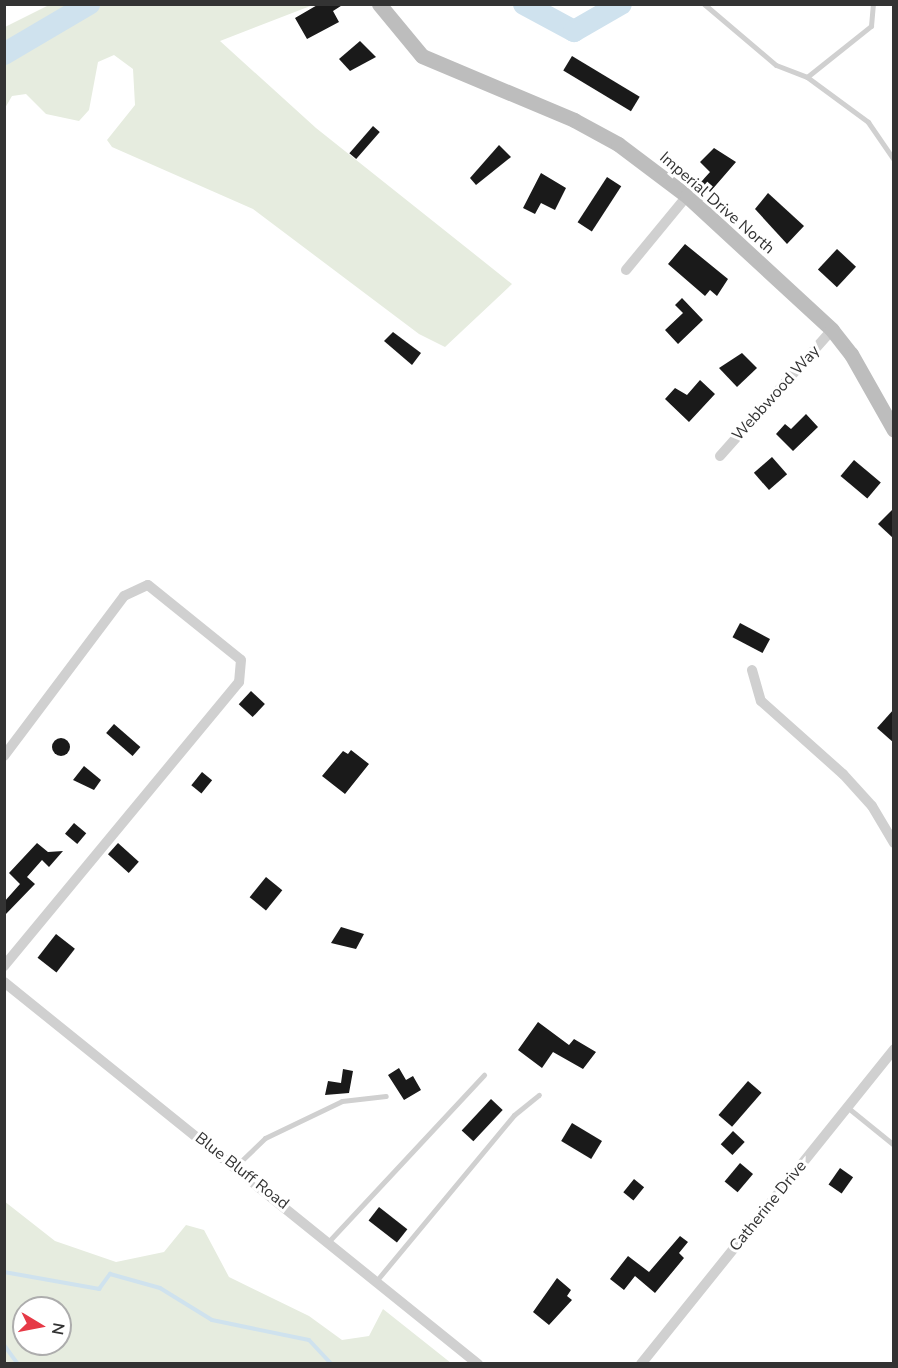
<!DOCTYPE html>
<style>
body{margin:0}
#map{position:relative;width:898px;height:1368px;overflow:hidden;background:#fff;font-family:"Nunito Sans",sans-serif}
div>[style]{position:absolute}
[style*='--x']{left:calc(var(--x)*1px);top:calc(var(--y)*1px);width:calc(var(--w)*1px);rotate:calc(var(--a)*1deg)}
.green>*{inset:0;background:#e6ecdf}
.stream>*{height:4px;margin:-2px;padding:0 2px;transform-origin:2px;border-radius:2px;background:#cfe2ee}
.river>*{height:22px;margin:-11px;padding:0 11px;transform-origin:11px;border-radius:11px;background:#cfe2ee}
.building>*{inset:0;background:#1a1a1a;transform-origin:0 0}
.round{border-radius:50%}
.lane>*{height:5px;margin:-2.5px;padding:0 2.5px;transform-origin:2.5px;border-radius:2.5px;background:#d0d0d0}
.street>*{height:10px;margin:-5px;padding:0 5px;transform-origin:5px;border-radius:5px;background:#d0d0d0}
.secondary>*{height:15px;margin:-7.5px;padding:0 7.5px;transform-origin:7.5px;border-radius:7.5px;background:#bdbdbd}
span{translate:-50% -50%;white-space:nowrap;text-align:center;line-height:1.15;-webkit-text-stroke:6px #fff;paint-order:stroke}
.street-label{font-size:16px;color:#333}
.frame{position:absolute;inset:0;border:6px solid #333;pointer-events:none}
.north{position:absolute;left:12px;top:1296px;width:60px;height:60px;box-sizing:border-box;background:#fff;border:2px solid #adadad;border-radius:50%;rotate:100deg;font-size:16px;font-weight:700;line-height:24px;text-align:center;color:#333}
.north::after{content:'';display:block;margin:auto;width:21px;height:27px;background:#e63946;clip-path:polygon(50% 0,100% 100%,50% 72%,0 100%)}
</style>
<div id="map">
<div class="green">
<div style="clip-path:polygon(49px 5px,313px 5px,220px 41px,316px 128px,512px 284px,445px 347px,419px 334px,253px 209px,112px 147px,107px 140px,135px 105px,133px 69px,114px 55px,98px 62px,89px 110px,79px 121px,46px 114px,26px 94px,12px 96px,5px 108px,5px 27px)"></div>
<div style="clip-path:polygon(evenodd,4px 1201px,55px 1241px,116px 1262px,164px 1252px,186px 1225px,204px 1230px,229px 1277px,309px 1316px,342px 1340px,369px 1336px,383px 1309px,451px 1363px,5px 1363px,4px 1201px,24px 1308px,60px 1308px,60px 1344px,24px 1344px,24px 1308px)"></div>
</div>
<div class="stream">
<div style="--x:4;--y:1272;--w:97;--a:10.1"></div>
<div style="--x:99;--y:1289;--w:19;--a:-54"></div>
<div style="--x:110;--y:1274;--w:52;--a:15.6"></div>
<div style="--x:160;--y:1288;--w:61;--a:31.6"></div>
<div style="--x:212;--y:1320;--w:99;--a:11.7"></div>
<div style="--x:309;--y:1340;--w:33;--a:47"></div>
<div style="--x:4;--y:1345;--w:24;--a:54"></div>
</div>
<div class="river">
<div style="--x:524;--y:4;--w:57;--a:28.4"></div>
<div style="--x:574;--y:31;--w:54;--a:-29.9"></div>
<div style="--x:4;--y:54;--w:99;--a:-30.5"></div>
</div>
<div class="building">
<div style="clip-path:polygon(319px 4px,344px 4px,333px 11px,339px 22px,307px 39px,295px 18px)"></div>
<div style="clip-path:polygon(360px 41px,376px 57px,350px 71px,339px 59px)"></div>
<div style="left:572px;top:56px;width:79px;height:17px;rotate:31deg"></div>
<div style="left:373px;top:126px;width:9px;height:36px;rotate:41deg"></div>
<div style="clip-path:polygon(499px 145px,511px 157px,476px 185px,470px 178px)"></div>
<div style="clip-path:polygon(714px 148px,736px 162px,710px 192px,700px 183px,710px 172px,700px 162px)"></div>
<div style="clip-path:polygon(541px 173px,566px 188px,555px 210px,541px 203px,535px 214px,523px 208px)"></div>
<div style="left:607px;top:177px;width:17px;height:54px;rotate:33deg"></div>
<div style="clip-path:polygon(768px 193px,804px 226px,787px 244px,755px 209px)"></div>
<div style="clip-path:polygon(685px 244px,728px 279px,717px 296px,710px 290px,705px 296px,668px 264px)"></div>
<div style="left:837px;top:249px;width:26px;height:28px;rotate:43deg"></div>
<div style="clip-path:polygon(682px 298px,703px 320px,678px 344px,665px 330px,683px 313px,675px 305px)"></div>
<div style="clip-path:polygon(393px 332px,421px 353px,412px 365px,384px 341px)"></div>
<div style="clip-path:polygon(742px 353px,757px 368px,737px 387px,719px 368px)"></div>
<div style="clip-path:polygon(700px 380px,715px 394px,689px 422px,665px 399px,675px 388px,687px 395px)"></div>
<div style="clip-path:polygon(806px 414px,818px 427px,793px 451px,776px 434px,785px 424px,791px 429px)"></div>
<div style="left:772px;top:457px;width:23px;height:24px;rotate:49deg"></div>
<div style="left:854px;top:460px;width:35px;height:21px;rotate:40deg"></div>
<div style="clip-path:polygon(894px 508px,894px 539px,878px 524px)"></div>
<div style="left:740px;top:623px;width:34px;height:16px;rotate:28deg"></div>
<div style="left:251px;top:691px;width:19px;height:18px;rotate:43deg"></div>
<div style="clip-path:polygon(894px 709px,894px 743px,877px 728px)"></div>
<div style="left:114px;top:724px;width:35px;height:12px;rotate:41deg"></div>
<div class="round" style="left:52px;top:738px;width:18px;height:18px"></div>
<div style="clip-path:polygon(351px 750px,369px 764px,345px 794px,322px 776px,343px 751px,348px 754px)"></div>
<div style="clip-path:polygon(84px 766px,101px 780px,94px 790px,73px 780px)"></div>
<div style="left:202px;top:772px;width:13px;height:17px;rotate:39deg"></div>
<div style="left:74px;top:823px;width:16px;height:14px;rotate:40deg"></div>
<div style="clip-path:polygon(37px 843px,48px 852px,63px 851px,49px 867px,42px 860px,27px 877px,35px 884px,4px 916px,4px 902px,20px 884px,9px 873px)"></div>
<div style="left:118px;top:843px;width:28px;height:15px;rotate:42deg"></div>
<div style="left:266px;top:877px;width:21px;height:26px;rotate:39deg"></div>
<div style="clip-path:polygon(341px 927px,364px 934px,356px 949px,331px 943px)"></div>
<div style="left:56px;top:934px;width:24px;height:30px;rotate:38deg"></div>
<div style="clip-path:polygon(538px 1022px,569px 1045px,574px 1039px,596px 1052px,583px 1069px,553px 1052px,542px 1068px,518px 1050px)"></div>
<div style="clip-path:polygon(399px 1068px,406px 1080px,413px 1076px,421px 1090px,404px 1100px,388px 1075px)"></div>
<div style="clip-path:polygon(343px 1069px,353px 1071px,349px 1093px,325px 1095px,328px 1081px,341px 1083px)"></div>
<div style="left:748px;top:1081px;width:18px;height:45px;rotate:41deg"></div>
<div style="left:491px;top:1099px;width:16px;height:43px;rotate:43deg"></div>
<div style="left:572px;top:1123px;width:35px;height:21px;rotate:31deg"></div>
<div style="left:733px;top:1131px;width:16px;height:18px;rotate:43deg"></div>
<div style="left:740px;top:1163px;width:17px;height:24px;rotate:40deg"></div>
<div style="left:840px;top:1168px;width:16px;height:20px;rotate:35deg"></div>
<div style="left:634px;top:1179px;width:13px;height:17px;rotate:39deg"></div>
<div style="left:379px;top:1207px;width:36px;height:17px;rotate:38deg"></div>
<div style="clip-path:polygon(680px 1236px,688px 1242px,679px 1253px,684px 1258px,655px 1293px,635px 1276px,624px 1290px,610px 1279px,628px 1256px,649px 1272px)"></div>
<div style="clip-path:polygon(557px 1278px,571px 1290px,567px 1296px,572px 1300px,549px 1325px,533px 1312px)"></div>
</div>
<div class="lane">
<div style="--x:704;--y:4;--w:94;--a:40.3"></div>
<div style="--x:776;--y:65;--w:33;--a:21"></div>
<div style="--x:807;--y:77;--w:76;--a:36.4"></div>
<div style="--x:868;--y:122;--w:46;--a:55.6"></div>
<div style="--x:807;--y:77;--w:82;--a:-38.6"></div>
<div style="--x:871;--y:26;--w:22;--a:-85"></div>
<div style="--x:847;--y:1107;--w:60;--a:39"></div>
<div style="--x:236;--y:1166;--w:40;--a:-44"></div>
<div style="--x:265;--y:1138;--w:85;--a:-25.7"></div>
<div style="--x:342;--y:1101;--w:44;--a:-6.5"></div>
<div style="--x:330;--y:1240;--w:226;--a:-47"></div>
<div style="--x:377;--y:1280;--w:214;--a:-50.3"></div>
<div style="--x:514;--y:1115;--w:32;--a:-39"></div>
</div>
<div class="street">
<div style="--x:626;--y:270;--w:96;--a:-50.5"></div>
<div style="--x:720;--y:456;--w:169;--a:-48.4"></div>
<div style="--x:752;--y:670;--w:32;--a:74"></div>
<div style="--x:761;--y:701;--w:110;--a:41.7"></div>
<div style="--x:843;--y:774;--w:43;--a:47.8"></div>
<div style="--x:872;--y:806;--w:43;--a:59.3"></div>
<div style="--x:4;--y:756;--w:200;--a:-53.1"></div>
<div style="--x:124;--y:596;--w:26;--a:-25"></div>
<div style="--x:148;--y:585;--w:119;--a:38.9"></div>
<div style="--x:241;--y:660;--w:22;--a:95"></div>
<div style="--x:239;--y:682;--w:369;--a:129.6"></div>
<div style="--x:4;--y:982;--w:609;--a:38.87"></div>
<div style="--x:641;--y:1364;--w:404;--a:-51.2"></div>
</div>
<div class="secondary">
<div style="--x:379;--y:4;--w:67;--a:50.4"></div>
<div style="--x:422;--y:56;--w:165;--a:22.8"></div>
<div style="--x:574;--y:120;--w:50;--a:28.6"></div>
<div style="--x:618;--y:144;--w:86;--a:37"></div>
<div style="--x:687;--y:196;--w:197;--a:42.7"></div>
<div style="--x:832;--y:330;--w:31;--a:52"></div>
<div style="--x:851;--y:354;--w:87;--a:60.5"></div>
</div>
<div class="street-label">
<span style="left:717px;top:203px;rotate:41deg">Imperial Drive North</span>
<span style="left:776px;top:393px;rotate:-48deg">Webbwood Way</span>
<span style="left:242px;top:1171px;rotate:38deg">Blue Bluff Road</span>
<span style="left:768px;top:1206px;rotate:-51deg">Catherine Drive</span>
</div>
<div class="frame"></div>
<div class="north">N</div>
</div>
